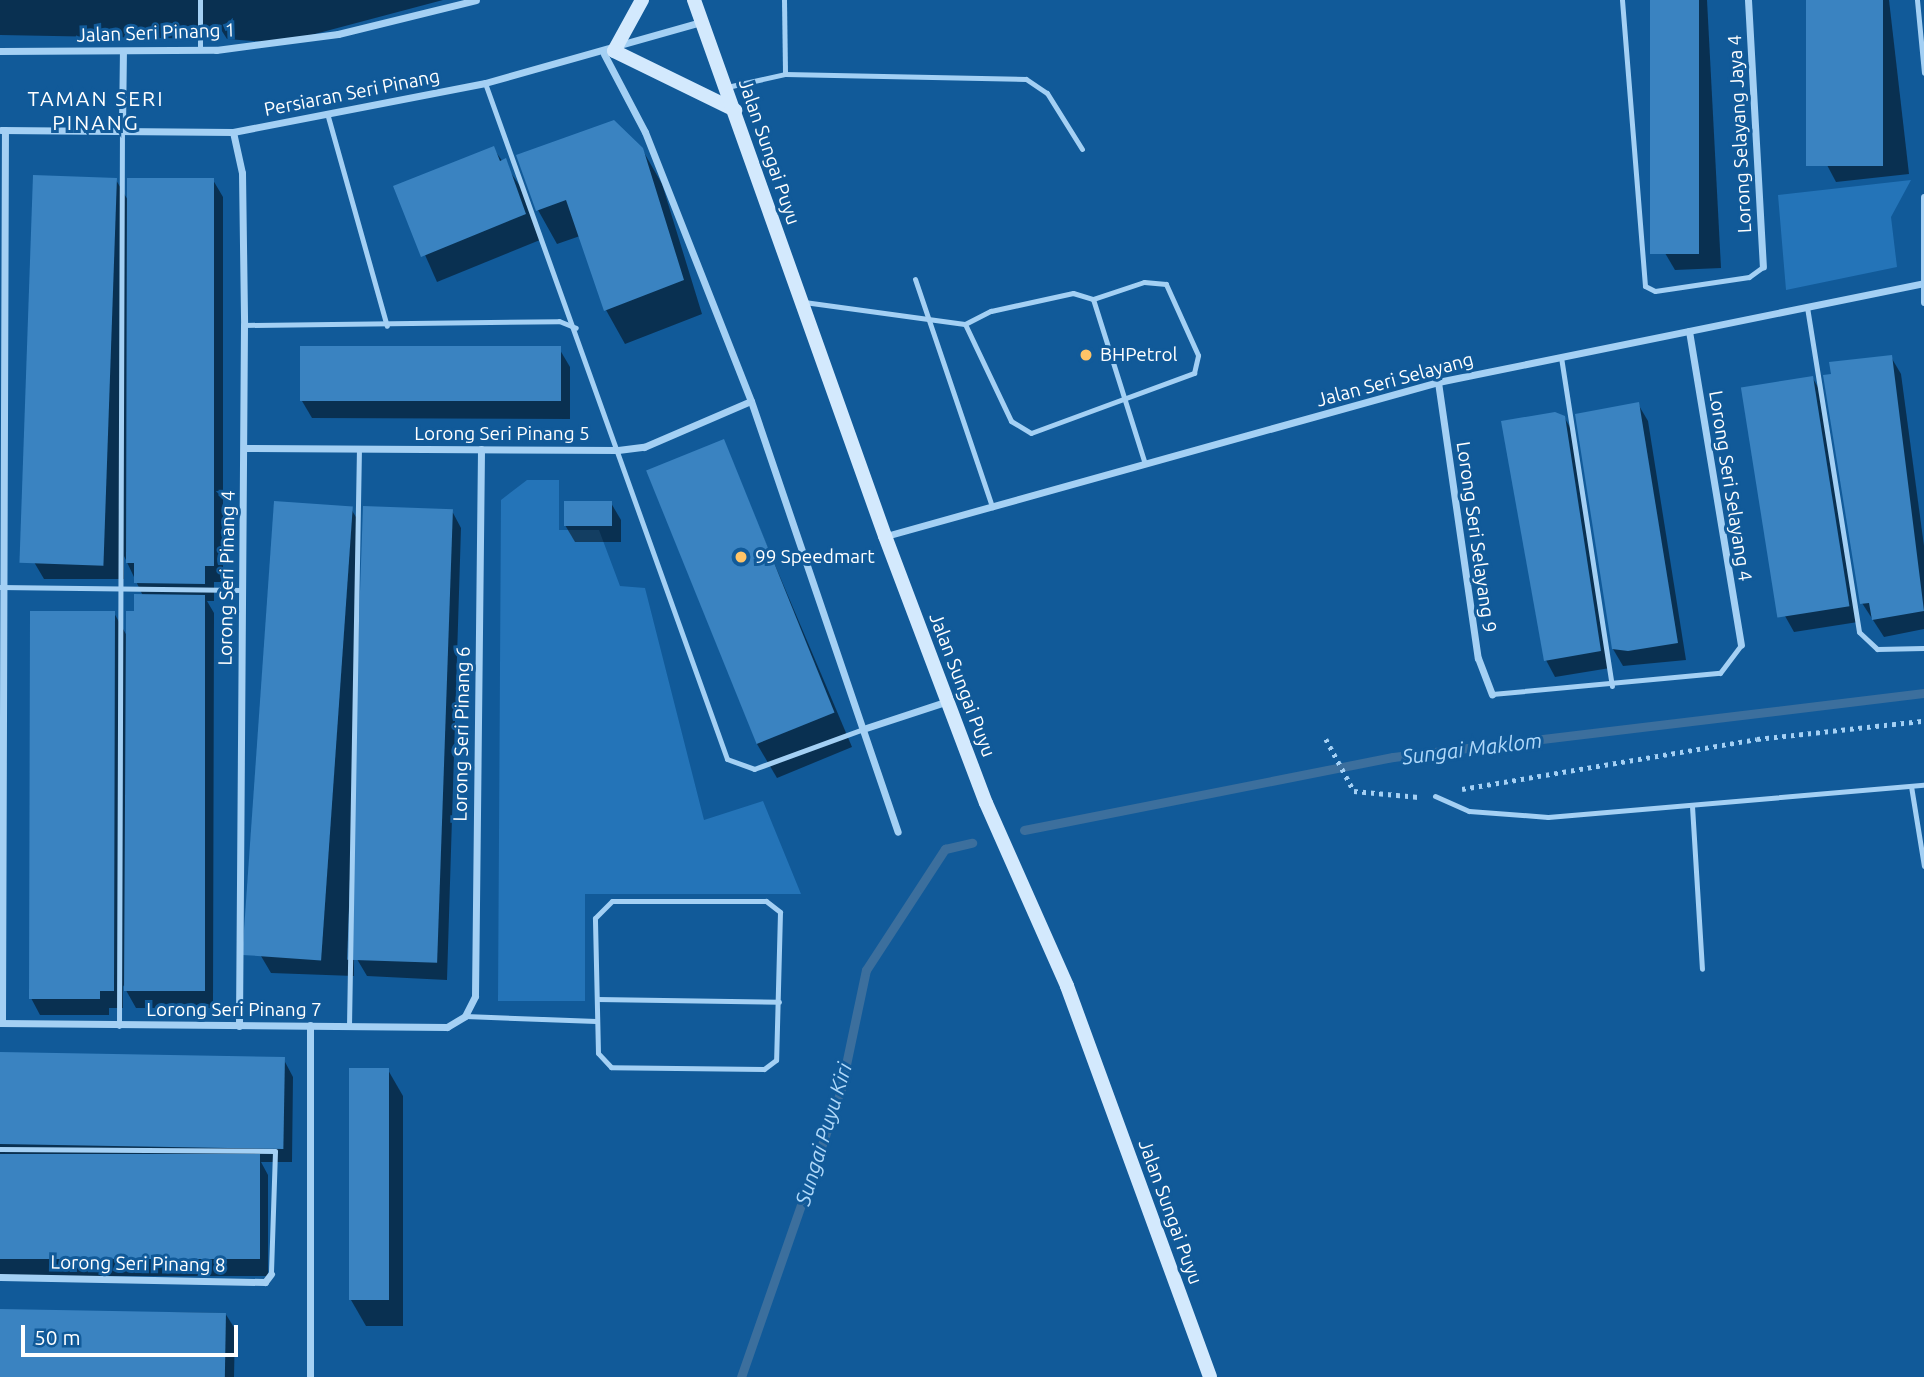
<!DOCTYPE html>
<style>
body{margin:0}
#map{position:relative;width:1924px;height:1377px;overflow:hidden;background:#115a99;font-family:Ubuntu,sans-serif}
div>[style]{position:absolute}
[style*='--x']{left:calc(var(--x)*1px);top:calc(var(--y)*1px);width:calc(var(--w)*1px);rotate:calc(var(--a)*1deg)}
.green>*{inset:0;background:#2474b8}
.shadow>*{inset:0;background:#0007}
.stream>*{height:9px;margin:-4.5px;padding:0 4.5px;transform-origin:4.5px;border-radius:4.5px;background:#3c6f9d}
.building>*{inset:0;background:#3a83c1;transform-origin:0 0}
.path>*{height:4.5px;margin-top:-2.25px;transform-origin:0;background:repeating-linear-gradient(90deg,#a4d0f4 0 3.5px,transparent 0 8.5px)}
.lane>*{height:5px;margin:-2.5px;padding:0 2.5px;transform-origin:2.5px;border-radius:2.5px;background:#a4d0f4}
.street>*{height:7px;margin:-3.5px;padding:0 3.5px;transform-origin:3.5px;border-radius:3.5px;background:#a4d0f4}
.secondary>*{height:14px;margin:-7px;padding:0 7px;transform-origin:7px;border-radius:7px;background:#d3e9fd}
.dots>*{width:19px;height:19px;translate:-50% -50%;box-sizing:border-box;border:4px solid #115a99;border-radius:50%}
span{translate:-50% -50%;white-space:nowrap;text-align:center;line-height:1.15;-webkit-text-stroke:6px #115a99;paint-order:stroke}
.street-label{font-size:19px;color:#fff}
.poi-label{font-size:19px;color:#fff}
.left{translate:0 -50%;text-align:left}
.neighbourhood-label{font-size:21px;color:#fff;letter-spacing:2px}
.water-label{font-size:21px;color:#b0d9fa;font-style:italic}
.scale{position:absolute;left:21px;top:1325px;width:217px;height:32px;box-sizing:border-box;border:4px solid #fff;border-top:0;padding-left:9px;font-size:21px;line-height:24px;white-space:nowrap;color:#fff;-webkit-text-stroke:5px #115a99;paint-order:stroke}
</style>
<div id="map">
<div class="green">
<div style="clip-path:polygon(1911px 180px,1891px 217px,1897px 267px,1786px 290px,1778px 195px)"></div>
<div style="clip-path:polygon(527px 480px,559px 480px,559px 530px,599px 530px,620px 586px,645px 588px,704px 820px,763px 801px,801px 894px,585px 894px,585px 1001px,498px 1001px,501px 500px)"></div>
</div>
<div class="shadow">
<div style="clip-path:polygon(0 0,443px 0,281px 43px,227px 39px,220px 28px,214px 39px,0 35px)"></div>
<div style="clip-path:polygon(1652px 0,1707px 0,1721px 268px,1675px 270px,1665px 253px)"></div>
<div style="clip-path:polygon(1808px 0,1889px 0,1909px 174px,1836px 182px,1827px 165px)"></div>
<div style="clip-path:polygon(493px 148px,520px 186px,540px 240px,437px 282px,395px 187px)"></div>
<div style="clip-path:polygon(642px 149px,662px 184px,702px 314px,625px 344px,606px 310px,580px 236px,557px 244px,538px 210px)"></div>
<div style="clip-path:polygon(116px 180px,129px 202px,213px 180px,223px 197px,223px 582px,214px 582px,214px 601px,207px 601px,214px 613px,213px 1008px,136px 1008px,123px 985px,123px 1008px,109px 1008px,109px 1015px,40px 1015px,31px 998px,114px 613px,127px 636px,143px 596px,124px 556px,124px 579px,44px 579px,34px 562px)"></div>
<div style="clip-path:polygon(560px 350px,570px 367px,570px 419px,312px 418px,302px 401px)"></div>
<div style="clip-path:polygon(1891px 357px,1901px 374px,1924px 546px,1924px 629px,1884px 637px,1862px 603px)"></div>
<div style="clip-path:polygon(1812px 377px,1822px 394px,1858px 622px,1794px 632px,1785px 616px)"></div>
<div style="clip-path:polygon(1638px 404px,1648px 421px,1686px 660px,1623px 666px,1613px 649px)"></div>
<div style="clip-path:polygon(1564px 417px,1574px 434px,1610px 668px,1555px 677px,1546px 660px)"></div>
<div style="clip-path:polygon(723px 442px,852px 747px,777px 778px,757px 744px)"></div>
<div style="clip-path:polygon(611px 503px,621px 520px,621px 542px,575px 542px,565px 525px)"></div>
<div style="clip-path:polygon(350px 507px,360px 524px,355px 898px,452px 511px,461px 528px,447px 980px,367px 976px,354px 954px,354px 976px,271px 973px,261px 956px)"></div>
<div style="clip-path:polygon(0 1054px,284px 1060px,293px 1077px,292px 1162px,261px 1162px,268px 1175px,268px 1276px,0 1276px)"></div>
<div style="clip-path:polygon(388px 1070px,403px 1096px,403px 1326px,366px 1326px,351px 1300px)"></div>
<div style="clip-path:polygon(0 1311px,225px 1313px,235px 1329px,234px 1377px,0 1377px)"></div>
</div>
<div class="stream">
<div style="--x:1024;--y:830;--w:376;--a:-11.2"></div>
<div style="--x:1393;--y:757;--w:535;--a:-6.87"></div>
<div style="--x:741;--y:1377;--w:301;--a:-70.8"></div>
<div style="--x:840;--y:1093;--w:126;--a:-78.1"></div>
<div style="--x:866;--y:970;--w:145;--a:-56.9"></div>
<div style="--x:945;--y:849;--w:28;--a:-13"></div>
</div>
<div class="building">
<div style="left:1650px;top:0;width:49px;height:254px"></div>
<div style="left:1806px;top:0;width:77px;height:166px"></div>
<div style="clip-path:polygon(614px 120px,643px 148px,684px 280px,604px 311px,566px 200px,536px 211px,516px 155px)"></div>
<div style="clip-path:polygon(494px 146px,500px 161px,506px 158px,526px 214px,421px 257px,393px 186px)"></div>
<div style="left:33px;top:175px;width:84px;height:388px;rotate:2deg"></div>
<div style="clip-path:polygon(127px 178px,214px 178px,214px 566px,205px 566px,205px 584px,134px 583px,134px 563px,126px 563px)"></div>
<div style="left:300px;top:346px;width:261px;height:55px"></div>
<div style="clip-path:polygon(1892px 355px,1924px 611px,1872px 620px,1869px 603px,1860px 604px,1823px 375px,1831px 374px,1829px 362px)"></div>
<div style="left:1813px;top:376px;width:233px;height:73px;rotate:81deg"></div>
<div style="clip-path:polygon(1639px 402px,1678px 643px,1628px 651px,1612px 649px,1575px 414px)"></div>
<div style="clip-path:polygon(1555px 412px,1565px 416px,1601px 651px,1544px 661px,1501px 421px)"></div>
<div style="left:724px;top:439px;width:295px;height:84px;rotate:68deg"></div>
<div style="left:274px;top:501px;width:79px;height:455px;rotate:4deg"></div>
<div style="left:564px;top:501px;width:48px;height:25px"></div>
<div style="left:363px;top:506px;width:90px;height:454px;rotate:2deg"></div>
<div style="clip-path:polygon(134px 594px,205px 595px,205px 991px,124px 991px,126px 611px,134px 611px)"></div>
<div style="clip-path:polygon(30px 611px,115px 611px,114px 991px,100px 991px,100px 999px,29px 999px)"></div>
<div style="left:0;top:1052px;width:285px;height:92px;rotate:1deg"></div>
<div style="left:349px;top:1068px;width:40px;height:232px"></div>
<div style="left:0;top:1154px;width:260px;height:105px"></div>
<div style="left:0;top:1309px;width:226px;height:68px;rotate:1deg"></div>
</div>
<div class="path">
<div style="--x:1326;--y:739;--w:59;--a:61.7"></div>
<div style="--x:1354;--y:791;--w:65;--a:5.3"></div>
<div style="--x:1462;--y:789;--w:299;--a:-9.6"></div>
<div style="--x:1757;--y:739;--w:168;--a:-6.2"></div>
</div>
<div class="lane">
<div style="--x:784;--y:0;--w:74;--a:89.2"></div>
<div style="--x:1622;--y:0;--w:287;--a:85.4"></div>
<div style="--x:1645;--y:286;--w:11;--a:27"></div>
<div style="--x:1655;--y:291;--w:95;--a:-8.5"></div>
<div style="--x:1749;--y:277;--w:17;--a:-36"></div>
<div style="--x:1917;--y:0;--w:73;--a:84.5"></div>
<div style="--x:200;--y:50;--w:50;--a:-90"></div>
<div style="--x:485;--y:83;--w:718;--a:70.3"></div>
<div style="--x:727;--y:759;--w:29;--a:20"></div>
<div style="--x:754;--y:769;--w:119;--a:-20.1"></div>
<div style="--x:727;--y:87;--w:59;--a:-12.6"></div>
<div style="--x:785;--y:74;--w:241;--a:1.2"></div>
<div style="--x:1026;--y:79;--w:25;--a:34"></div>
<div style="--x:1047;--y:93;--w:66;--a:58"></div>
<div style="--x:327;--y:113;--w:221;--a:74.3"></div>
<div style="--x:915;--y:279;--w:241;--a:71.3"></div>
<div style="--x:804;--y:302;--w:162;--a:7.8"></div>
<div style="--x:965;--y:324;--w:29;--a:-27"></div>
<div style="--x:991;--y:311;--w:84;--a:-12.4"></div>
<div style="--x:1073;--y:293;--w:21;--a:17"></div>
<div style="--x:1093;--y:299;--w:173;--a:72.5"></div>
<div style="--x:1807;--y:307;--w:329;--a:80.9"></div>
<div style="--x:1859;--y:632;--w:25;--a:43"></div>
<div style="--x:1877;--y:649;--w:47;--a:-1.2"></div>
<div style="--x:965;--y:324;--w:107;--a:64.6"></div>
<div style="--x:1011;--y:421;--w:23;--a:31"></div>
<div style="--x:1031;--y:433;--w:174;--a:-20.2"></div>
<div style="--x:1194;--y:373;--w:18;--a:-77"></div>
<div style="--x:1198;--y:355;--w:78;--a:-114.3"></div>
<div style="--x:1166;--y:284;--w:22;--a:-175"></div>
<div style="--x:1144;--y:282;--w:54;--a:161.6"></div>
<div style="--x:244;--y:325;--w:315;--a:-0.7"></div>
<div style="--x:559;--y:321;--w:18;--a:22"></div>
<div style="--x:1561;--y:357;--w:333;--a:81.2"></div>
<div style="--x:0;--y:587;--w:242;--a:0.7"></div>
<div style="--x:1492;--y:694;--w:229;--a:-5.3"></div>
<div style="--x:1720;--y:673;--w:35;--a:-53"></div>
<div style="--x:1911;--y:786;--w:81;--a:80.8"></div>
<div style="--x:1435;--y:796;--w:37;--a:24"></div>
<div style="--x:1469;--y:811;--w:79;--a:4.3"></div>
<div style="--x:1548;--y:817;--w:377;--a:-4.9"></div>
<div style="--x:1692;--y:806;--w:163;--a:86.5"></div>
<div style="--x:612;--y:901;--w:154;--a:0"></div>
<div style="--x:766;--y:901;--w:18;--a:38"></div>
<div style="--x:780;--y:912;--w:148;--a:91.5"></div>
<div style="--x:776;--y:1060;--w:15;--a:143"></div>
<div style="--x:764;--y:1069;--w:153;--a:-179.3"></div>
<div style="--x:611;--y:1067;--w:19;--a:-133"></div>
<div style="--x:598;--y:1053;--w:135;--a:-91.3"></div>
<div style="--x:595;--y:918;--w:24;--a:-45"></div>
<div style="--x:597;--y:999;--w:182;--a:0.9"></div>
<div style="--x:465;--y:1016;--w:131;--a:2.2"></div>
<div style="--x:119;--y:1026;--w:897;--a:-89.81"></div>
<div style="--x:349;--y:1026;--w:576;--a:-89.01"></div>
<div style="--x:0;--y:1149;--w:275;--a:0.4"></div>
<div style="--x:275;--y:1151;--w:123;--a:91.9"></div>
</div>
<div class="street">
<div style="--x:1748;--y:0;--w:267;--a:86.8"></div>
<div style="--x:0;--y:51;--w:216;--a:-0.3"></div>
<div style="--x:216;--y:50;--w:123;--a:-7.5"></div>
<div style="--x:338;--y:34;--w:142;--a:-13.8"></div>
<div style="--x:604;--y:54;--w:88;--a:62.3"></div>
<div style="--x:645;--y:132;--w:289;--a:68.5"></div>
<div style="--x:751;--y:401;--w:455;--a:71.2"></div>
<div style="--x:122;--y:129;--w:77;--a:-89.3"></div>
<div style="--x:1;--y:130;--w:232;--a:0.5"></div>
<div style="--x:233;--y:132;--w:257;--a:-11"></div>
<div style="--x:485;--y:83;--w:224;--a:-15.8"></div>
<div style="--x:233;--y:132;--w:42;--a:77.6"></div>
<div style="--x:242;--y:173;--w:152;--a:89.2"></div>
<div style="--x:244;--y:325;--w:701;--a:90.41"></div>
<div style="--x:1924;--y:197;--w:105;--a:90"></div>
<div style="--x:1689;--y:331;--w:318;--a:80.6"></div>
<div style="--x:1438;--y:382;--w:279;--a:81.8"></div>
<div style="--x:1478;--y:658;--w:39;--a:69"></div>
<div style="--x:244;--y:448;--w:374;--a:0.3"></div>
<div style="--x:618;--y:450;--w:26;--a:-7"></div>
<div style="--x:644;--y:447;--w:116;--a:-23.3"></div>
<div style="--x:886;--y:536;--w:573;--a:-15.59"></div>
<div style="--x:1438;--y:382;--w:492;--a:-11.5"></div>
<div style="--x:866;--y:728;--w:86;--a:-18.2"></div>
<div style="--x:0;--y:1023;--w:447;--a:0.5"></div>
<div style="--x:447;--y:1027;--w:21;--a:-31"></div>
<div style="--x:465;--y:1016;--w:22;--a:-63"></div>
<div style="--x:475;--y:996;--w:547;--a:-89.37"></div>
<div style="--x:2;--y:1023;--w:893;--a:-89.81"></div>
<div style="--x:310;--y:1025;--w:352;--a:90"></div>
<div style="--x:0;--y:1277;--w:265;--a:1.1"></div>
<div style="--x:265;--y:1282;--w:10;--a:-53"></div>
</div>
<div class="secondary">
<div style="--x:642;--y:0;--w:58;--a:118.8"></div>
<div style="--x:614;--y:51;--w:135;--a:26"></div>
<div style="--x:694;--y:0;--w:569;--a:70.39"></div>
<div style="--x:885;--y:536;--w:285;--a:69.3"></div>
<div style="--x:986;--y:803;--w:200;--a:66.1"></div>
<div style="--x:1067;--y:986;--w:416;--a:69.9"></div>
</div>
<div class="dots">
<div style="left:1086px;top:355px;background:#ffc467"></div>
<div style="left:741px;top:557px;background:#ffc467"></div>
</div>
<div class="street-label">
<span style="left:156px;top:33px;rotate:-2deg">Jalan Seri Pinang 1</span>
<span style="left:352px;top:93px;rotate:-11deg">Persiaran Seri Pinang</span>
<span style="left:1740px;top:134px;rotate:-93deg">Lorong Selayang Jaya 4</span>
<span style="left:769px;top:152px;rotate:71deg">Jalan Sungai Puyu</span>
<span style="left:1395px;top:380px;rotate:-15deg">Jalan Seri Selayang</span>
<span style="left:502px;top:434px">Lorong Seri Pinang 5</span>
<span style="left:1730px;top:486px;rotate:81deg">Lorong Seri Selayang 4</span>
<span style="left:1476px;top:537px;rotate:82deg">Lorong Seri Selayang 9</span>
<span style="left:227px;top:578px;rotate:-89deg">Lorong Seri Pinang 4</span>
<span style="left:962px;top:685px;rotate:69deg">Jalan Sungai Puyu</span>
<span style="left:462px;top:734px;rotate:-89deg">Lorong Seri Pinang 6</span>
<span style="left:234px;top:1010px">Lorong Seri Pinang 7</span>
<span style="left:1170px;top:1212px;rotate:70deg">Jalan Sungai Puyu</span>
<span style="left:138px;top:1264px;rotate:1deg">Lorong Seri Pinang 8</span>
</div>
<div class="poi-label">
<span class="left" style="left:1100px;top:355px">BHPetrol</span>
<span class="left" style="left:755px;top:557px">99 Speedmart</span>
</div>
<div class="neighbourhood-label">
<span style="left:96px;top:110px">TAMAN SERI<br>PINANG</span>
</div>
<div class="water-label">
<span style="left:1472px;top:748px;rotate:-7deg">Sungai Maklom</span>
<span style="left:823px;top:1134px;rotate:-73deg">Sungai Puyu Kiri</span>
</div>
<div class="scale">50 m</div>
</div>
